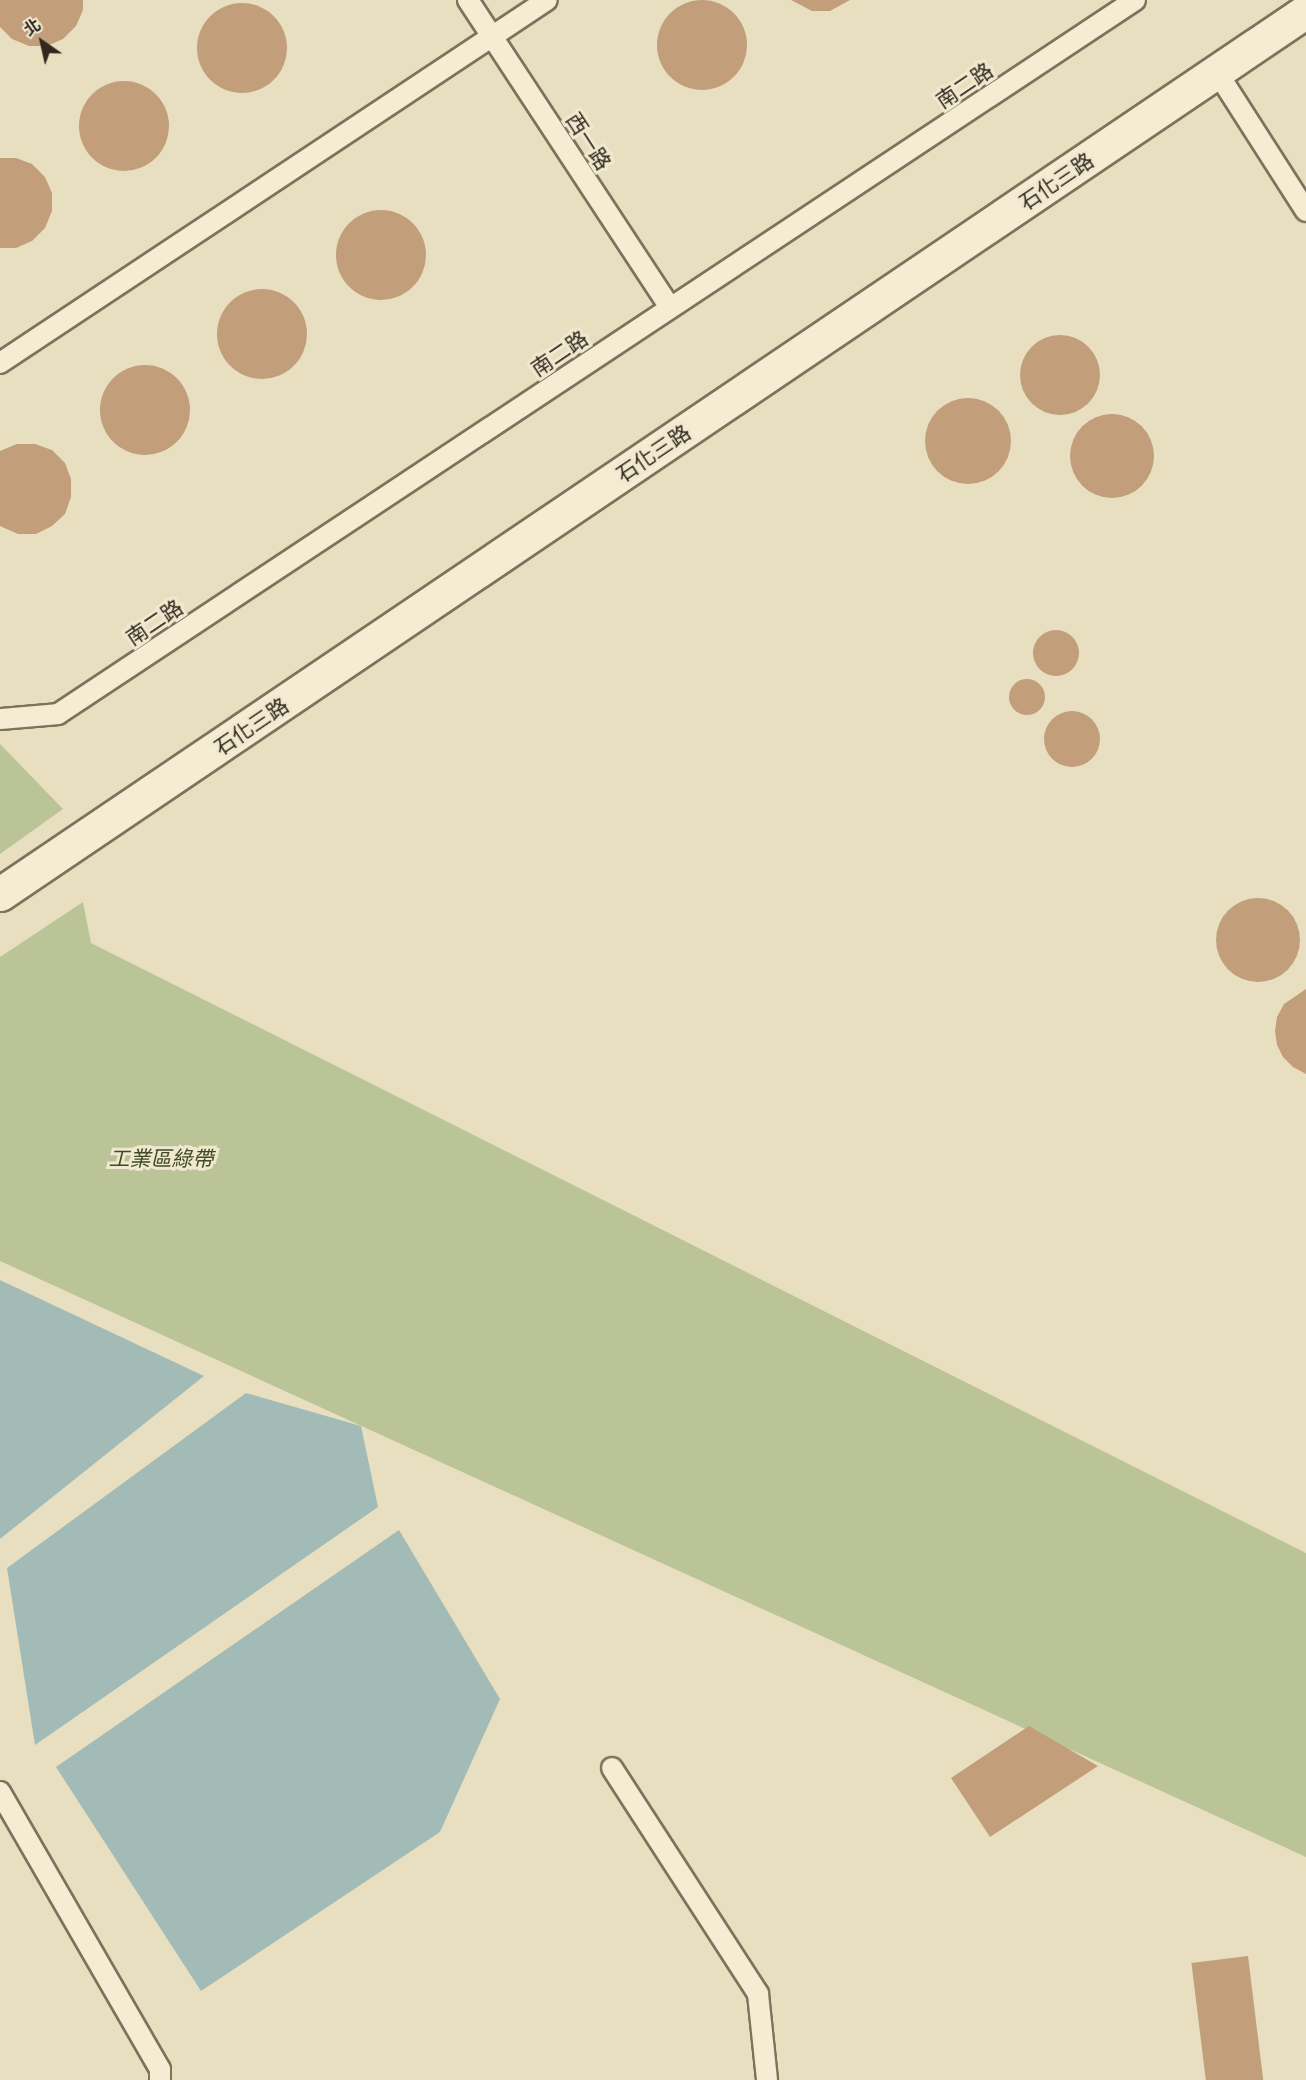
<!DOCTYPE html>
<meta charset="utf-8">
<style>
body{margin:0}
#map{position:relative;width:1306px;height:2080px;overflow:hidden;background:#e8dfc1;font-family:"Noto Serif","Noto Sans TC",serif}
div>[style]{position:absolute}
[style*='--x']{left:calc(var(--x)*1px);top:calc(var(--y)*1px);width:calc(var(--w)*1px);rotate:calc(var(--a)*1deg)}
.green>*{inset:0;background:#bbc497}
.water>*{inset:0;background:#a3bbb6}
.building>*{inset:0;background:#c29e7b;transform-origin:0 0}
.round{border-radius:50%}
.roads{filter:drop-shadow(2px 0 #7f715b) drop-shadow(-2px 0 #7f715b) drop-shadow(0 2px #7f715b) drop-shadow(0 -2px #7f715b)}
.lane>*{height:20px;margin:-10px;padding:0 10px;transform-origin:10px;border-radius:10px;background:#f4edd3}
.secondary>*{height:33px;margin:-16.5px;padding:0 16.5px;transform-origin:16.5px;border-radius:16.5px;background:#f4edd3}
span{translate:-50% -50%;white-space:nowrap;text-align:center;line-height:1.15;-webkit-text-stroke:6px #f0e9d0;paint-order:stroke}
.street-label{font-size:21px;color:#30281d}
.park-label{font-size:21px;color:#3f4a26;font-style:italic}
.north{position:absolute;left:12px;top:12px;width:60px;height:60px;-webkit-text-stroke:4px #f0e9d0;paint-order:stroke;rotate:326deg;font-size:16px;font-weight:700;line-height:24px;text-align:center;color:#30281d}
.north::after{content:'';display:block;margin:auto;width:21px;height:27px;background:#30281d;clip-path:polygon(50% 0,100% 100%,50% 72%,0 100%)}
</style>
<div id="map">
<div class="green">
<div style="clip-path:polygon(0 744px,63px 809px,0 854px)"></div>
<div style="clip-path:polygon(83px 902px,91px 943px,1306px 1553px,1306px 1857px,0 1261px,0 957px)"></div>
</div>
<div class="water">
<div style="clip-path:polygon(0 1280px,204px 1376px,0 1539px)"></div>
<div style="clip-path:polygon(246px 1393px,361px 1426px,378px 1507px,35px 1745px,7px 1568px)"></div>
<div style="clip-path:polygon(399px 1530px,500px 1699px,440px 1832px,201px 1991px,56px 1767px)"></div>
</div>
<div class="building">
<div class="round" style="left:657px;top:0;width:90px;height:90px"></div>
<div style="clip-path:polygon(0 0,83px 0,83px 10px,76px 26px,63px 39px,47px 46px,29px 46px,12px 39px,0 27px)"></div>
<div style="clip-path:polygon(791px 0,850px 0,830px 11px,812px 11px)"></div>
<div class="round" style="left:197px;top:3px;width:90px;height:90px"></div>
<div class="round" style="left:79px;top:81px;width:90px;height:90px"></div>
<div style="clip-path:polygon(0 158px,16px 158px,32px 164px,45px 177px,52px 193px,52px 211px,45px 228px,32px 241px,16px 248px,0 248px)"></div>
<div class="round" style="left:336px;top:210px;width:90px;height:90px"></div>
<div class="round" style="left:217px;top:289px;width:90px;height:90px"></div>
<div class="round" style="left:1020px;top:335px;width:80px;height:80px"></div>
<div class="round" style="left:100px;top:365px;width:90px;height:90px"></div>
<div class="round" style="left:925px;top:398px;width:86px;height:86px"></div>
<div class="round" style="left:1070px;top:414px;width:84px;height:84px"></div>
<div style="clip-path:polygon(17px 444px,35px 444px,52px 450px,65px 463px,71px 479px,71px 497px,65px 514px,52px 526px,36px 534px,18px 534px,0 526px,0 451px)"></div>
<div class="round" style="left:1033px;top:630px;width:46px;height:46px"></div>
<div class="round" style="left:1009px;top:679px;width:36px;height:36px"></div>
<div class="round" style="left:1044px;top:711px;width:56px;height:56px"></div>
<div class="round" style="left:1216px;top:898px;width:84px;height:84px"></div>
<div style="clip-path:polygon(1306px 989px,1306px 1074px,1293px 1067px,1283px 1057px,1277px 1045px,1275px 1031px,1277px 1017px,1284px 1004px)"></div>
<div style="clip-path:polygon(1029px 1726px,1098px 1766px,990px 1837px,951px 1778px)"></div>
<div style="left:1248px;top:1956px;width:125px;height:57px;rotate:83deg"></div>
</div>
<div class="roads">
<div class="lane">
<div style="--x:468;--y:0;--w:368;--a:56.7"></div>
<div style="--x:1217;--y:72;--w:165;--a:57.4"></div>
<div style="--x:0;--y:363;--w:656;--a:-33.57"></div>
<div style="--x:0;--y:719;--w:58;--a:-4.9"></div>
<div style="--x:58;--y:714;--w:1292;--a:-33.54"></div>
<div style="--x:612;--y:1768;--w:269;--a:57.1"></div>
<div style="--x:758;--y:1994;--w:86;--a:84"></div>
<div style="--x:0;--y:1792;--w:320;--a:60"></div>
<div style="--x:160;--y:2069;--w:11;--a:90"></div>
</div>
<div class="secondary">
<div style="--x:0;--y:894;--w:1576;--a:-34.06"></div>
</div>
</div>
<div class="street-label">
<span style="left:964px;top:85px;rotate:-34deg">南二路</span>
<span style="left:589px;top:141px;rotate:57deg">西一路</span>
<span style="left:1056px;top:181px;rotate:-34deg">石化三路</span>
<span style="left:559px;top:353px;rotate:-34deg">南二路</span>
<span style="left:653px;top:453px;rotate:-34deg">石化三路</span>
<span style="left:154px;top:622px;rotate:-34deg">南二路</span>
<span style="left:251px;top:726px;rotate:-34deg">石化三路</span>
</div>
<div class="park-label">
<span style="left:161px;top:1158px">工業區綠帶</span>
</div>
<div class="north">北</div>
</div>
